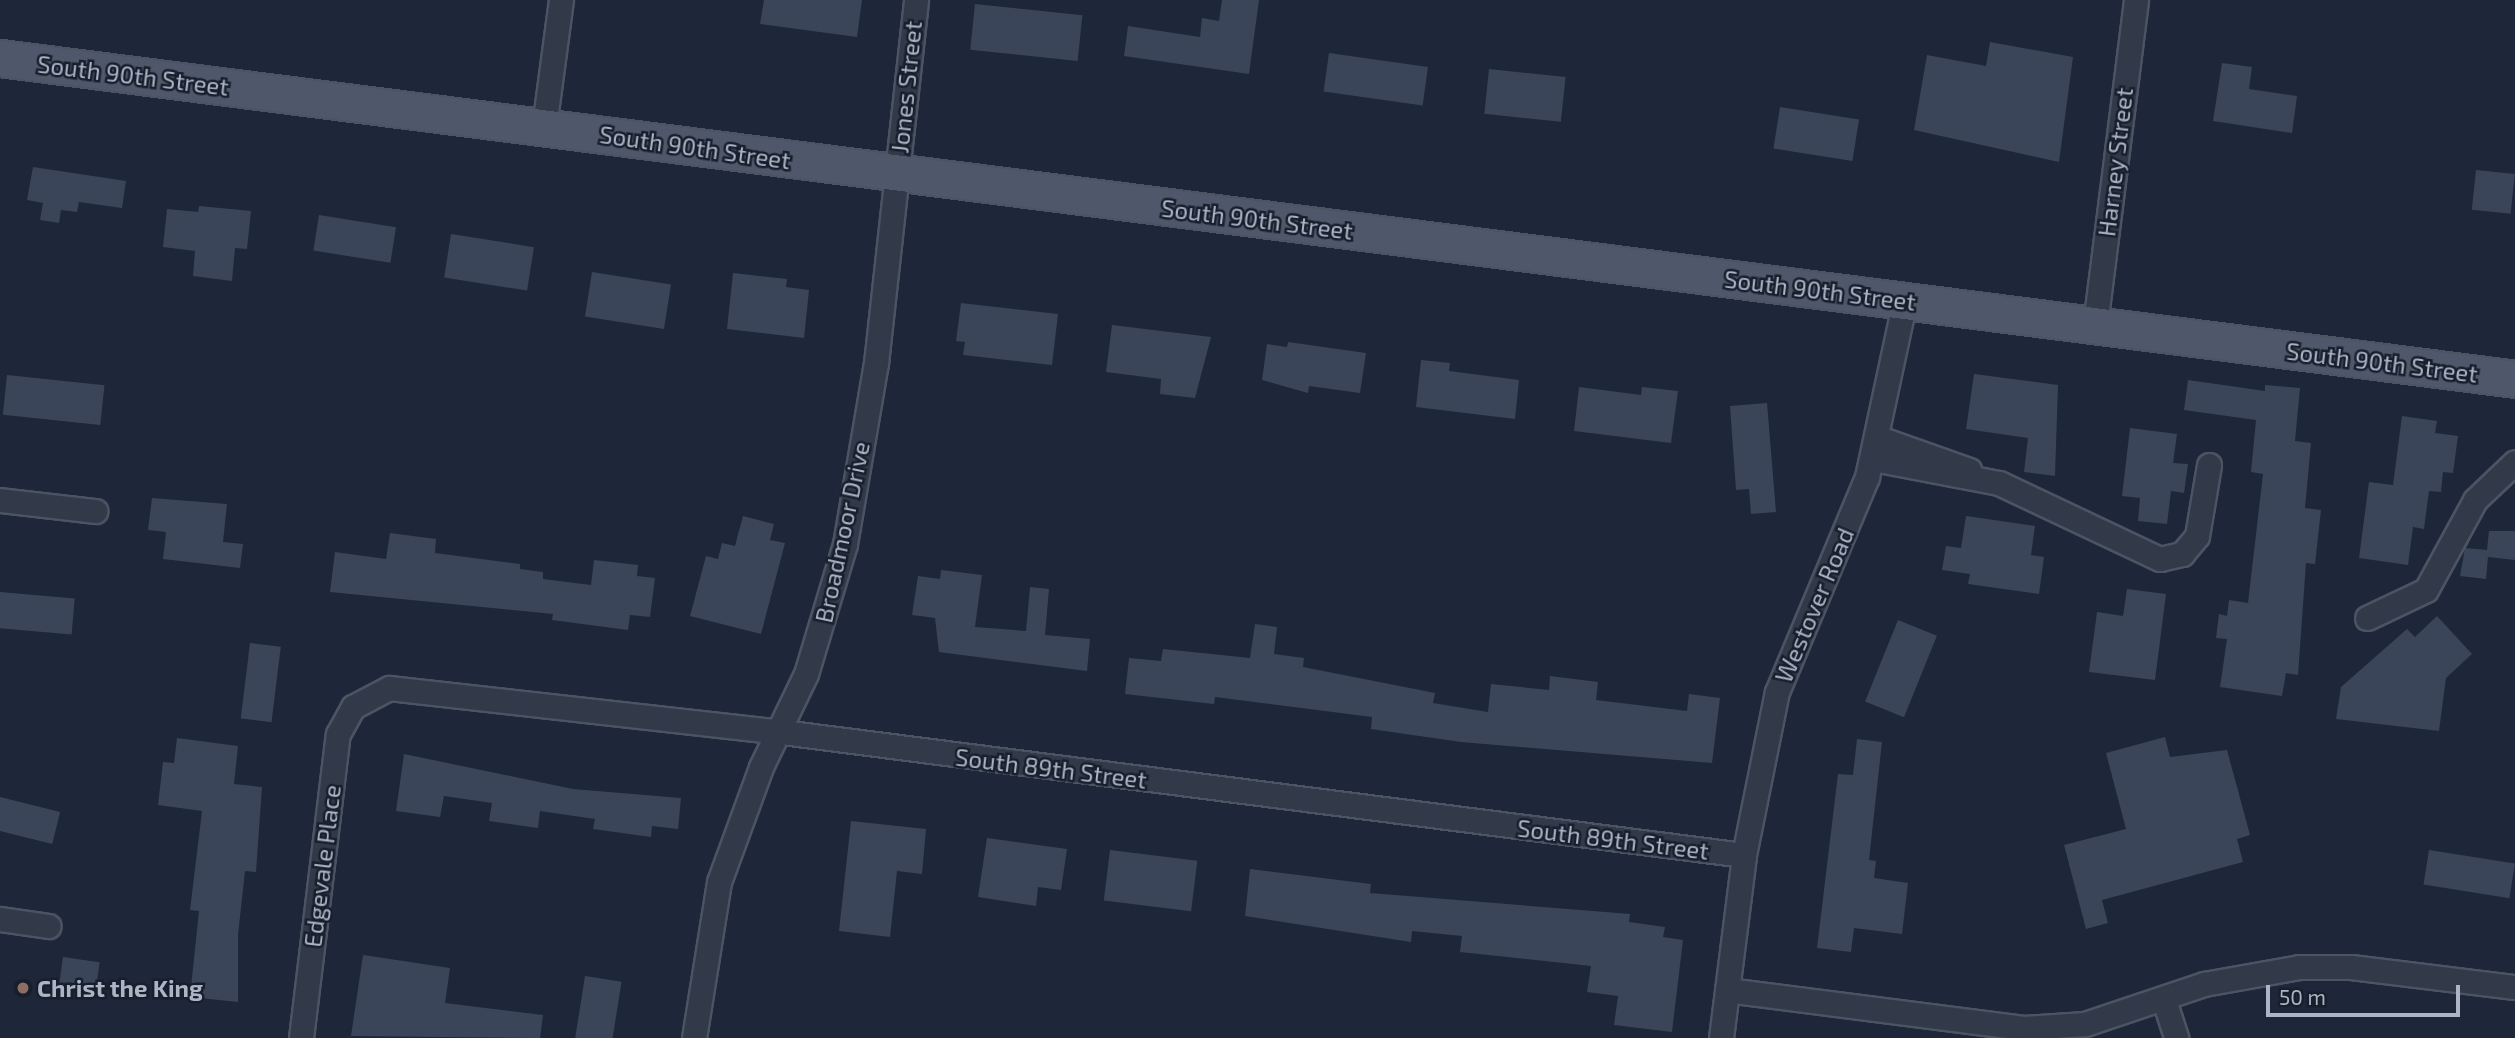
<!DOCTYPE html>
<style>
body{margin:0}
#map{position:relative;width:2515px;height:1038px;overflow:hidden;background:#1e2739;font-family:"Exo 2",sans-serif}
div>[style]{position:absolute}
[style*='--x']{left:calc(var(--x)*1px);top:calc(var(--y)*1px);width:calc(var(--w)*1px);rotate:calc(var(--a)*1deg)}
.building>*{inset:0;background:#3a4559;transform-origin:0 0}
.roads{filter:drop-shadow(2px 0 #4c5464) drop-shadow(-2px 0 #4c5464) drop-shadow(0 2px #4c5464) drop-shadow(0 -2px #4c5464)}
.street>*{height:23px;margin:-11.5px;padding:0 11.5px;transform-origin:11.5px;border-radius:11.5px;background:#323a49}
.primary>*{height:35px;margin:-17.5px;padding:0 17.5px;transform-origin:17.5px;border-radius:17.5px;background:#4f586a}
.dots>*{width:19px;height:19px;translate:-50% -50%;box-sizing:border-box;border:4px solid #171f2d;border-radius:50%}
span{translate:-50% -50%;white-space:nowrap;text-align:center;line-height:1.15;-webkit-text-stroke:5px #171f2d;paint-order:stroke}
.street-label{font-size:24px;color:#acb4c6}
.poi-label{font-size:24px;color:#acb4c6;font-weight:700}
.left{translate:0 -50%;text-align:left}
.scale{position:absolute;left:2266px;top:985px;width:194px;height:32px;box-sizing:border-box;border:4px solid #acb4c6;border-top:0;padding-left:9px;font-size:21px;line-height:24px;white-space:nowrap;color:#acb4c6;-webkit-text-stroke:5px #171f2d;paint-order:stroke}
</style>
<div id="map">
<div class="building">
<div style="clip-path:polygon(764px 0,862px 0,857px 37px,760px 24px)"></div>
<div style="clip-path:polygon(1222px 0,1259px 0,1249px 74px,1124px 56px,1128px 26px,1200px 37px,1202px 18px,1219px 21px)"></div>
<div style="left:975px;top:4px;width:108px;height:46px;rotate:6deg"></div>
<div style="clip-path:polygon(1990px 42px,2073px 57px,2059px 162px,1914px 130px,1927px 55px,1986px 66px)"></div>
<div style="left:1329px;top:53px;width:100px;height:39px;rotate:8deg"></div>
<div style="clip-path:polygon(2222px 63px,2252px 67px,2249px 89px,2297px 96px,2292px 133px,2213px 121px)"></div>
<div style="left:1489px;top:69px;width:77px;height:45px;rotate:6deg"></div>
<div style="left:1780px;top:107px;width:80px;height:42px;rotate:9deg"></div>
<div style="clip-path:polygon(33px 167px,126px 181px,122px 208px,79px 202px,77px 212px,61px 210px,59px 223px,40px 220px,43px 203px,27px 200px)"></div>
<div style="left:2476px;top:170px;width:39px;height:40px;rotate:6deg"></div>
<div style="clip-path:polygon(199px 206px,251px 211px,247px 249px,235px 248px,232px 281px,193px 276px,195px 251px,163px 247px,167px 209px,198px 212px)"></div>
<div style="left:319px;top:215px;width:78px;height:36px;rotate:9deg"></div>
<div style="left:451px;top:234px;width:84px;height:44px;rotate:9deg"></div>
<div style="left:592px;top:272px;width:80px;height:45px;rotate:9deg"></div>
<div style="clip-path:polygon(733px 273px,787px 279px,786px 287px,809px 290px,804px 338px,727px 329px)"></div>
<div style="clip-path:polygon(961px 303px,1058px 314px,1052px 365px,963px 355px,965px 342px,956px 341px)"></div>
<div style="clip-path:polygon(1112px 325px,1211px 337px,1195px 398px,1160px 394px,1161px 379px,1106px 372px)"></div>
<div style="clip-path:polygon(1288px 342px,1366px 353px,1360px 393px,1309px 386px,1308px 393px,1262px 380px,1267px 344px,1287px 347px)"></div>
<div style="clip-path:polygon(1421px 360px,1450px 363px,1449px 371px,1519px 380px,1515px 419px,1416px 407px)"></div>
<div style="clip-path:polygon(1974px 374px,2058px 385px,2055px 476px,2024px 472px,2028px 438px,1966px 429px)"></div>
<div style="left:7px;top:375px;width:98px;height:40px;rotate:6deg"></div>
<div style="clip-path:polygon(2188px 380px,2265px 391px,2265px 385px,2300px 388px,2295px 441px,2311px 443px,2305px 508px,2321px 510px,2315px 564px,2306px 563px,2298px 675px,2286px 673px,2282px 696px,2220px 687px,2227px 639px,2216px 638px,2219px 614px,2227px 616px,2229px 600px,2248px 603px,2263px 474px,2251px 472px,2256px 420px,2184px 410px)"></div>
<div style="clip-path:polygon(1579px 387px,1641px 395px,1642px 387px,1678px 391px,1671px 443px,1574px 431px)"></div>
<div style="clip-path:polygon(1767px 403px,1776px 512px,1751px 514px,1749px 489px,1736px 490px,1730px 406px)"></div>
<div style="clip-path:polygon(2402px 416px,2437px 421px,2435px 433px,2458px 436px,2453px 473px,2443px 472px,2441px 492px,2429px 491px,2424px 529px,2413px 527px,2408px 565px,2359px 558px,2369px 482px,2393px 485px)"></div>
<div style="clip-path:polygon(2130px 428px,2177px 434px,2173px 463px,2188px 464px,2184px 493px,2171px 491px,2167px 524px,2138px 521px,2140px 498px,2122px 496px)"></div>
<div style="clip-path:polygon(152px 498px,227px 504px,223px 542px,243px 544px,240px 568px,163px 559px,166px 532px,148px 530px)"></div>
<div style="clip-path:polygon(743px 516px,774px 524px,770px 540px,785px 543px,761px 634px,690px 616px,706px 556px,718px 559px,722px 543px,735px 546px)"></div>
<div style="clip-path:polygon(1966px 516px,2035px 526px,2031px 555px,2044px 557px,2039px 594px,1968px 584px,1970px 574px,1942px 570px,1946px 546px,1961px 548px)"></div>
<div style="clip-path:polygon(2489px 531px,2515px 531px,2515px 560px,2488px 557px,2486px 579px,2460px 576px,2465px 548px,2487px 550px)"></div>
<div style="clip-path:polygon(390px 533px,436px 539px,435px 553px,520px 564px,520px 569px,543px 572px,543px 579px,591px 585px,594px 560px,638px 565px,637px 576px,655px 578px,650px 617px,630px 615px,628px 630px,552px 620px,553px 614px,330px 592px,335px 552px,386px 559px)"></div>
<div style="clip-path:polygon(941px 570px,982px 575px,975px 627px,1026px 631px,1030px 587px,1049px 589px,1045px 635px,1090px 639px,1087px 671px,939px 652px,935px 618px,912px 615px,918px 576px,940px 579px)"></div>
<div style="clip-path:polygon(2127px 589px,2166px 594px,2155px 680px,2089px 672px,2097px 612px,2123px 616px)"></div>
<div style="left:0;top:592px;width:75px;height:36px;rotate:5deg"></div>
<div style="clip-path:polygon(2437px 616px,2472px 654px,2446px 678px,2439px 731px,2336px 719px,2341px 687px,2407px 629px,2415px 637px)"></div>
<div style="left:1898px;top:620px;width:42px;height:88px;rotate:22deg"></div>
<div style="clip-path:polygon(1255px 624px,1277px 627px,1274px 654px,1304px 658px,1303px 667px,1435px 693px,1433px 703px,1488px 712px,1491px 684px,1549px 690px,1550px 676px,1598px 682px,1596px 700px,1687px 711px,1689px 694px,1720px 698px,1712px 763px,1461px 742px,1371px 729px,1372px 717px,1215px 697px,1214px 704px,1125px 694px,1129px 658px,1161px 661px,1163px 649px,1250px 658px)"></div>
<div style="left:250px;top:643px;width:31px;height:76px;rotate:7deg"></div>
<div style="clip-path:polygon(2165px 737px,2170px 757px,2227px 750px,2250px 835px,2237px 839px,2243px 862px,2102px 900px,2108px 923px,2086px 929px,2064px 845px,2126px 829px,2106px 753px)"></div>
<div style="clip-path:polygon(177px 738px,238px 746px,234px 784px,262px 787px,256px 872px,245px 871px,238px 935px,238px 1002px,190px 997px,199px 911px,190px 910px,202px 811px,158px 805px,163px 762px,174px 763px)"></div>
<div style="clip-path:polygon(1857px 739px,1882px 742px,1869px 860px,1876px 861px,1874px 878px,1908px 883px,1902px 934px,1854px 928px,1851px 952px,1817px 948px,1838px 774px,1853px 775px)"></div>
<div style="clip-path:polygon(404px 754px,573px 789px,681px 798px,678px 829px,652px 826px,651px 837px,593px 829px,595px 819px,540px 811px,538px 828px,489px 821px,492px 803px,444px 796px,440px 817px,396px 811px)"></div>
<div style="left:0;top:797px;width:62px;height:33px;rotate:14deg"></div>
<div style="clip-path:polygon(851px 821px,926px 829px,922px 874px,897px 871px,890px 937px,839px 931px)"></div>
<div style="clip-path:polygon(987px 838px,1067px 849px,1061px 890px,1038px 887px,1036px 906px,978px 897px)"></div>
<div style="left:1110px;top:850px;width:88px;height:51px;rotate:7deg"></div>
<div style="left:2429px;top:850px;width:87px;height:35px;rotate:9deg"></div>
<div style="clip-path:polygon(1250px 869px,1371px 884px,1370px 893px,1630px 914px,1629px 922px,1665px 927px,1663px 937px,1683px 940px,1672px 1032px,1614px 1025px,1618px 996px,1587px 992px,1591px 966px,1460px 952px,1462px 936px,1412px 931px,1411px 942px,1245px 916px)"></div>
<div style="clip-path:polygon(363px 955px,450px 968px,445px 1003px,543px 1015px,540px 1038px,351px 1036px)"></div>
<div style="left:63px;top:957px;width:37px;height:29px;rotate:8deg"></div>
<div style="left:585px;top:976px;width:37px;height:63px;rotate:9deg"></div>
</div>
<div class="roads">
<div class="street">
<div style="--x:544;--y:127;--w:128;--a:-82.4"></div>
<div style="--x:2095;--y:325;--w:328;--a:-82.8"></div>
<div style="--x:1879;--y:438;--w:96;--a:19.6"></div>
<div style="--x:1873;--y:459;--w:128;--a:10.8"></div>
<div style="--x:1999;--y:483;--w:178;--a:25.3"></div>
<div style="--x:2160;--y:559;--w:23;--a:-13"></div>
<div style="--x:2182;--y:554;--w:23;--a:-50"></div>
<div style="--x:2197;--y:536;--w:72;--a:-80.4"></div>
<div style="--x:0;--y:500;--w:96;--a:6.6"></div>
<div style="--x:2367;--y:618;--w:65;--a:-25.4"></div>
<div style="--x:2426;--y:590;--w:102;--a:-61.4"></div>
<div style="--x:2475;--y:500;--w:55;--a:-43.5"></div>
<div style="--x:0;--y:919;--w:49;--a:8.3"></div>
<div style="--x:1727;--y:990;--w:299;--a:7.3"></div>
<div style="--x:2024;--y:1028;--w:61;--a:-3.8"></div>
<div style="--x:2085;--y:1024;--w:126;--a:-18.6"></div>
<div style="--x:2204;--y:984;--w:97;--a:-10.1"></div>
<div style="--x:2299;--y:967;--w:52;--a:0"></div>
<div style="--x:2351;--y:967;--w:165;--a:7"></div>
<div style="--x:2164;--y:1000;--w:40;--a:72"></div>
<div style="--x:301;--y:1038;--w:306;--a:-83.1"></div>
<div style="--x:338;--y:734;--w:31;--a:-61"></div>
<div style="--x:353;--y:707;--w:41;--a:-27.8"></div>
<div style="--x:389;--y:688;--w:395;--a:6.4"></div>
<div style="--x:782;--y:732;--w:970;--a:7.29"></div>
<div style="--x:694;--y:1038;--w:158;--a:-80.9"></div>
<div style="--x:719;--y:882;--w:122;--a:-69.9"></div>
<div style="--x:761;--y:767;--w:103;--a:-64.2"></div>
<div style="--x:806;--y:674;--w:136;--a:-73.3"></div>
<div style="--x:845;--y:544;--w:184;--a:-80.3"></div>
<div style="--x:876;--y:363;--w:365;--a:-83.7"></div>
<div style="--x:1721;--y:1038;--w:184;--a:-82.8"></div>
<div style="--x:1744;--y:855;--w:166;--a:-78.6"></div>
<div style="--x:1777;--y:692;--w:233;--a:-67.3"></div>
<div style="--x:1867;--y:477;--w:181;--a:-77.9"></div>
</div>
<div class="primary">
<div style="--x:0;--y:58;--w:2535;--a:7.27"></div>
</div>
</div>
<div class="dots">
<div style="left:23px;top:988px;background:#8d6e63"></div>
</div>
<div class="street-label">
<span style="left:133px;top:75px;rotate:7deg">South 90th Street</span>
<span style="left:906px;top:87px;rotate:-84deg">Jones Street</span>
<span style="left:695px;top:147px;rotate:8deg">South 90th Street</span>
<span style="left:2115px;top:162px;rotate:-83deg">Harney Street</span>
<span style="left:1257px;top:219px;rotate:7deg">South 90th Street</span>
<span style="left:1820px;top:290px;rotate:7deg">South 90th Street</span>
<span style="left:2382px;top:362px;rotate:7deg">South 90th Street</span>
<span style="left:842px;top:532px;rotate:-78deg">Broadmoor Drive</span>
<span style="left:1814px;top:605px;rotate:-67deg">Westover Road</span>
<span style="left:1051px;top:768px;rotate:7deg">South 89th Street</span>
<span style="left:1613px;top:839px;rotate:7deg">South 89th Street</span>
<span style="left:322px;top:866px;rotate:-83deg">Edgevale Place</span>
</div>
<div class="poi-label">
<span class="left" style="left:37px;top:988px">Christ the King</span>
</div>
<div class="scale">50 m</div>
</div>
